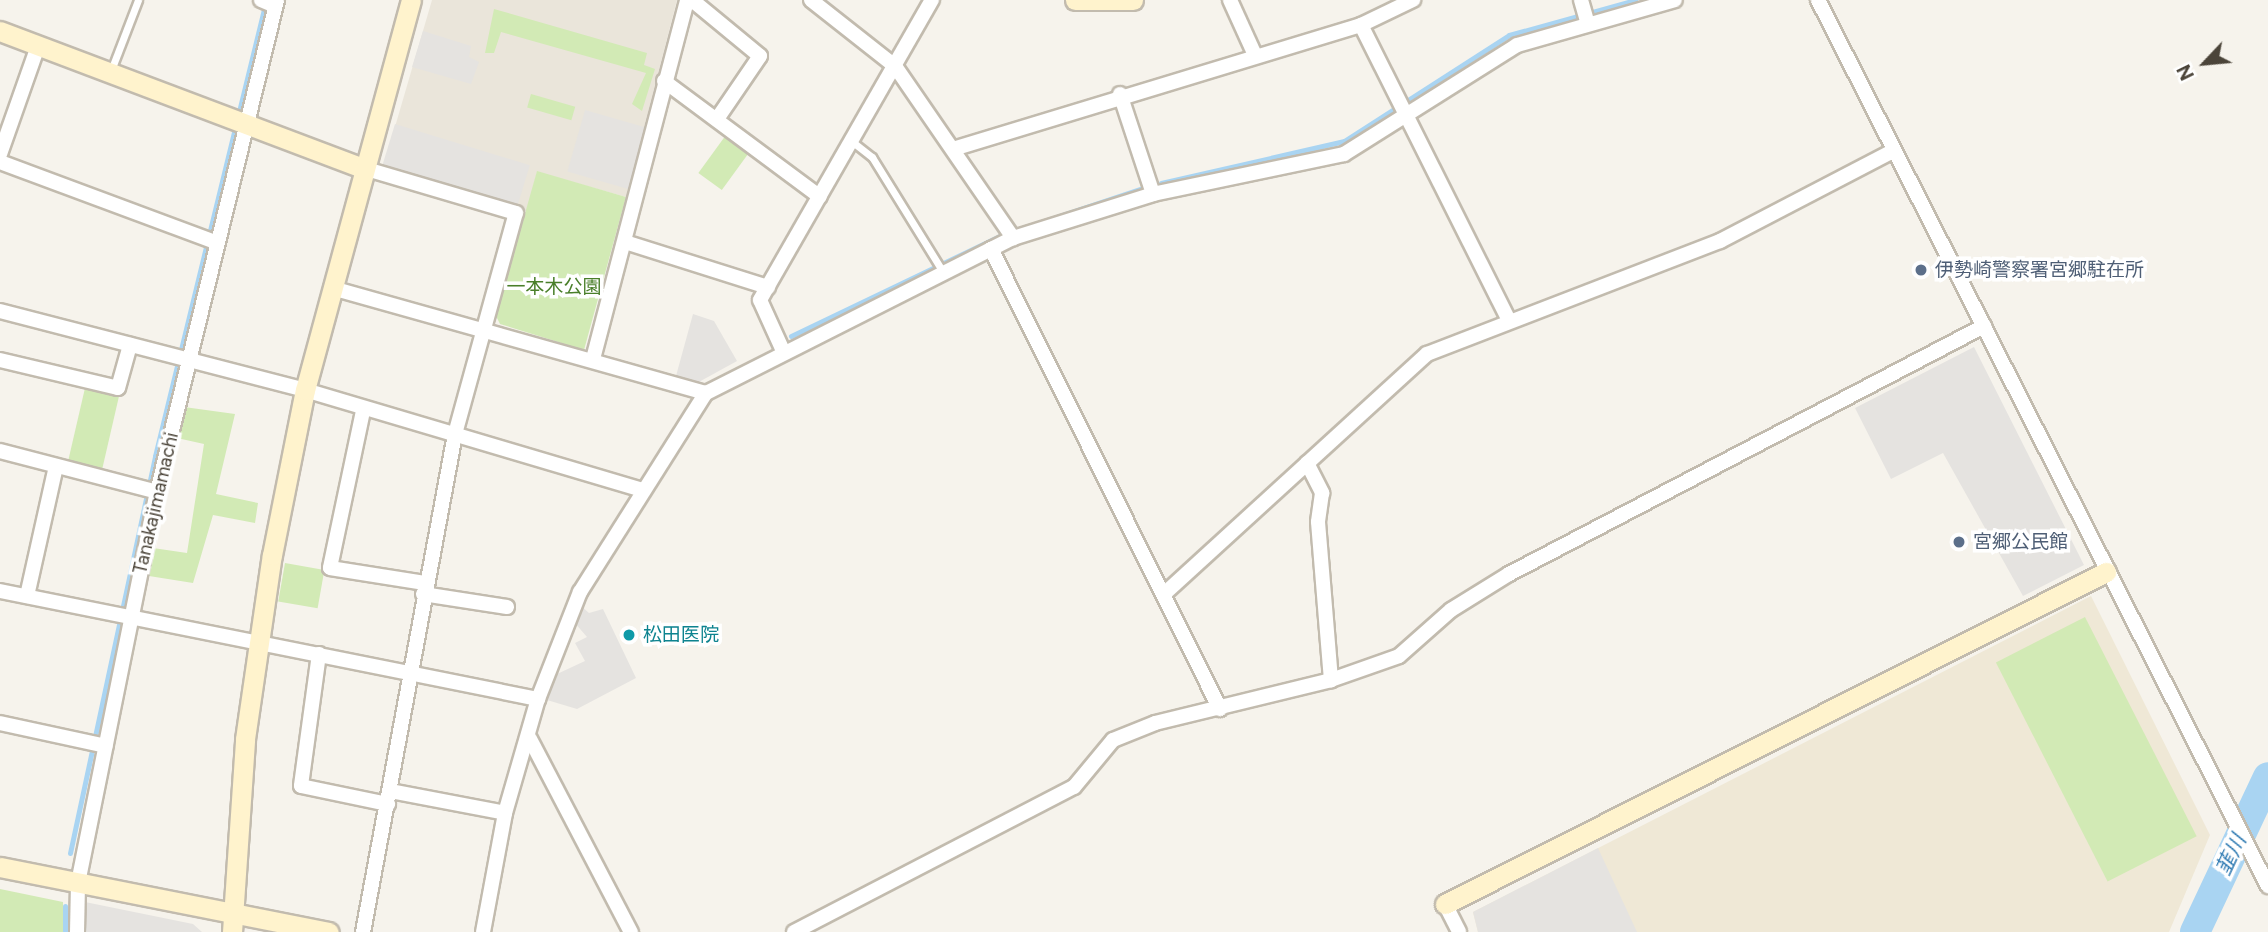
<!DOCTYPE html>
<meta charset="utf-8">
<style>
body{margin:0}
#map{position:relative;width:2268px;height:932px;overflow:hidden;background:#f6f3ec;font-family:Figtree,"Noto Sans JP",sans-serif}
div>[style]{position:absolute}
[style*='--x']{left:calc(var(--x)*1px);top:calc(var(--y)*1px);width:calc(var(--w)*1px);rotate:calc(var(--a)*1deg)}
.residential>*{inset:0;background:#eae5da}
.education>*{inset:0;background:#efe8d6}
.green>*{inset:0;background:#d2eab5;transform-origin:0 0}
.parking>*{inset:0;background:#e5e3e0;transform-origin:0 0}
.stream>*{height:5px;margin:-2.5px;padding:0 2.5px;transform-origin:2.5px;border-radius:2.5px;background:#a9d4f2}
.river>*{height:30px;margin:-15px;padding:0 15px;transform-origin:15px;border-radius:15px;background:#a9d4f2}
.roads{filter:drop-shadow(2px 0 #c2bbae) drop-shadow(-2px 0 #c2bbae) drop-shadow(0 2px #c2bbae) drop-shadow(0 -2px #c2bbae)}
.lane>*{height:7px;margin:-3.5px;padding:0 3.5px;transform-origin:3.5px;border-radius:3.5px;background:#fff}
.street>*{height:14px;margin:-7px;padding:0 7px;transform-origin:7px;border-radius:7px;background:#fff}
.secondary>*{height:19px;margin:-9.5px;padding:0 9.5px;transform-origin:9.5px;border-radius:9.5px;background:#fff3cd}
.dots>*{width:19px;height:19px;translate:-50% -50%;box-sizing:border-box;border:4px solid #fff;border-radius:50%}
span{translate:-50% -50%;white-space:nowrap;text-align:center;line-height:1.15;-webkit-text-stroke:7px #fff;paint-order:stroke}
.service-label{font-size:19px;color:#4e5e75}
.left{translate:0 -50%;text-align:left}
.park-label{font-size:19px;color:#4a7f2a}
.street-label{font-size:19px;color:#4b4439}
.culture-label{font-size:19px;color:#0d838f}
.water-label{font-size:21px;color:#2e7ab2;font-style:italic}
.north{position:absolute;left:2170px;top:28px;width:70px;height:70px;-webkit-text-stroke:5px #fff;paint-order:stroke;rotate:244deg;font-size:19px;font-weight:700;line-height:28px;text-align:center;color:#4b4439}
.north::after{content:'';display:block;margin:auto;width:24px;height:32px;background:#4b4439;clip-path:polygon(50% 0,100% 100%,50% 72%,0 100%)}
</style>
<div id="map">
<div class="residential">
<div style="clip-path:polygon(432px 0,677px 0,626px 197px,537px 172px,527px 211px,383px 168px)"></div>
</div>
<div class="education">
<div style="clip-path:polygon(2091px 596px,2210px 835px,2169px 932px,1478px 932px,1473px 912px)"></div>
</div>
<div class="green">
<div style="clip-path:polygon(494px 9px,647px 53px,644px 65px,655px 69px,642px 111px,632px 104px,646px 73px,501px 32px,494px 53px,485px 53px)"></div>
<div style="left:531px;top:94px;width:46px;height:14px;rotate:16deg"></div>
<div style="left:726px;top:135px;width:29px;height:47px;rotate:36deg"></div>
<div style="clip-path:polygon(537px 171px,626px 197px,584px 350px,500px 324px,496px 316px)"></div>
<div style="left:85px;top:388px;width:35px;height:75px;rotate:13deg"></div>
<div style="clip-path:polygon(184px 407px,235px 414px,216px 494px,258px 503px,255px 523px,213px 515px,193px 583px,149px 576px,153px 548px,187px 553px,204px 444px,177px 438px)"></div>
<div style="left:285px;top:563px;width:40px;height:39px;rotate:10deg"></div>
<div style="left:2085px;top:617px;width:246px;height:100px;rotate:63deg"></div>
<div style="clip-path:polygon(0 889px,63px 902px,63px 932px,0 932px)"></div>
</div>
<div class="parking">
<div style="clip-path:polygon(423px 31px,471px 46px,469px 57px,479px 62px,471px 84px,412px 67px)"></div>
<div style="left:585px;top:110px;width:66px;height:64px;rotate:16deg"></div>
<div style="left:395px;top:124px;width:141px;height:46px;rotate:17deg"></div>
<div style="clip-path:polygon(693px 314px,714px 321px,737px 361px,697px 383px,676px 376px)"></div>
<div style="clip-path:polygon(1974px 347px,2084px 565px,2023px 596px,1943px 453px,1891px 479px,1855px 408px)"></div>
<div style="clip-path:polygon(581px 606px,589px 613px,603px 609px,636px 678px,577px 709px,547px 700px,557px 674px,585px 661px,575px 643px,587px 637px,574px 622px)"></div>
<div style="clip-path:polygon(1598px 848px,1637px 932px,1478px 932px,1473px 912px)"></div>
<div style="clip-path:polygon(85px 902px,193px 924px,202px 932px,86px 932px)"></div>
</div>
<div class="stream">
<div style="--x:1161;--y:183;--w:188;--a:-12.9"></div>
<div style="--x:1344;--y:141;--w:196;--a:-32.7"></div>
<div style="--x:1509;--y:35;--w:131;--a:-15.5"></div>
<div style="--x:1020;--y:229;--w:130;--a:-18.4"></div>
<div style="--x:791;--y:336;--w:232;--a:-25.6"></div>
<div style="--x:70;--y:853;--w:406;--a:-77.9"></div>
<div style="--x:155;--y:456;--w:465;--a:-76.3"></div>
<div style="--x:65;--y:906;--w:26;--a:90"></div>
</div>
<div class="river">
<div style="--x:2195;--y:932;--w:171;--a:-64.8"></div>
</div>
<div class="roads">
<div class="lane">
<div style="--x:110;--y:73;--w:78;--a:-69"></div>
<div style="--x:854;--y:143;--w:23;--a:38"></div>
<div style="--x:872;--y:157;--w:135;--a:58.3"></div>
</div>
<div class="street">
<div style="--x:261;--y:0;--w:15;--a:23"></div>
<div style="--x:692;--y:0;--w:88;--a:39.5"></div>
<div style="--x:760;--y:56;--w:76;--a:124.3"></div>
<div style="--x:811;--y:0;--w:107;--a:38.2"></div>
<div style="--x:895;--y:66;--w:209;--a:55.5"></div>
<div style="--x:1230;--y:0;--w:60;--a:65.6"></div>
<div style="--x:1581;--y:0;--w:25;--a:74"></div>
<div style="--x:1818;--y:0;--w:994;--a:63.07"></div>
<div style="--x:1361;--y:25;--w:329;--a:63.4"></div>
<div style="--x:664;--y:81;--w:194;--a:36.6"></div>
<div style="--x:1120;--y:94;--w:105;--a:71.7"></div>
<div style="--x:953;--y:149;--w:426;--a:-16.9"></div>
<div style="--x:1361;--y:25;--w:58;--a:-25.7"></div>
<div style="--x:0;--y:154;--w:114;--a:-70.6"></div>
<div style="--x:0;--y:162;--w:229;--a:20.4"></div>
<div style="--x:625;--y:242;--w:150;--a:17.5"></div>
<div style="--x:991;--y:249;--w:514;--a:63.53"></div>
<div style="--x:332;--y:288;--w:388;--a:15.7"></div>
<div style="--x:0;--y:311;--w:315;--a:14.5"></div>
<div style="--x:305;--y:390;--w:352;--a:16.5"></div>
<div style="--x:784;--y:353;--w:58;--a:-114.4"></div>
<div style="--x:760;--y:300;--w:346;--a:-60.2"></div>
<div style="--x:593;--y:359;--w:371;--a:-75.3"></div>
<div style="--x:0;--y:360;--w:121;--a:13.3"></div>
<div style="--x:118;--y:388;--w:45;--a:-74.4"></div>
<div style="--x:363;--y:411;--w:160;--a:101.9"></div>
<div style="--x:330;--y:568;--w:96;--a:9"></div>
<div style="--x:0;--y:451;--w:162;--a:14.6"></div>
<div style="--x:1307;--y:463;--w:34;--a:63"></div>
<div style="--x:1322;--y:493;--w:29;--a:98"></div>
<div style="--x:1318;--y:522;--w:159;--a:85.3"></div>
<div style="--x:0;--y:591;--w:549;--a:11.35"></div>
<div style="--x:423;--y:594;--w:85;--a:8.8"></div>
<div style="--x:1164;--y:594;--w:356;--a:-42.4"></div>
<div style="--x:1427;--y:354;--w:314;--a:-21.1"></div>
<div style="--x:1720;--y:241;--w:195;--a:-27.5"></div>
<div style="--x:27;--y:596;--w:133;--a:-77.4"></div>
<div style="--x:319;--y:654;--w:133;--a:97.8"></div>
<div style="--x:301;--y:786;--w:89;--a:11.7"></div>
<div style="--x:0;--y:723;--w:108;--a:12.2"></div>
<div style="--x:530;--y:739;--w:218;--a:62.4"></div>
<div style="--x:390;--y:791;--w:117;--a:10.8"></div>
<div style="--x:1445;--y:904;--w:31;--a:63"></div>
<div style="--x:77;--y:932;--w:49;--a:-88.8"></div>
<div style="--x:78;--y:883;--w:399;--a:-78.6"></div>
<div style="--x:157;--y:492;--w:506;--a:-76.29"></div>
<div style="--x:363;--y:932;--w:506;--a:-79.53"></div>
<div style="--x:455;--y:434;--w:229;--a:-74.6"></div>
<div style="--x:516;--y:213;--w:159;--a:-163.6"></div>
<div style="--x:483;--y:932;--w:121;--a:-79.5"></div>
<div style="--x:505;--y:813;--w:119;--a:-73.9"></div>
<div style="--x:538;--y:699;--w:115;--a:-68.6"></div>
<div style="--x:580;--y:592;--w:236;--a:-57.7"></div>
<div style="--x:706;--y:393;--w:344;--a:-26.8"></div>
<div style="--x:1013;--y:238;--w:147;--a:-17.4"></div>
<div style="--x:1153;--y:194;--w:195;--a:-11.8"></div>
<div style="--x:1344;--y:154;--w:204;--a:-32.2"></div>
<div style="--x:1517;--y:45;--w:164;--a:-15.9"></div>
<div style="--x:794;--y:932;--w:315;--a:-27.4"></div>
<div style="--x:1074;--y:787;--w:61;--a:-50.3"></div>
<div style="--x:1113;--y:740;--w:45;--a:-22"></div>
<div style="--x:1155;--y:723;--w:181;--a:-13.7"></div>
<div style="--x:1331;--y:680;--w:72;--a:-19.4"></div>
<div style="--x:1399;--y:656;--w:69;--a:-41.5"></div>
<div style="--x:1451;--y:610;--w:68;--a:-31.8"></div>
<div style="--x:1509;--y:574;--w:536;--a:-27.57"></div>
</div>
<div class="secondary">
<div style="--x:1075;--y:0;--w:58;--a:0"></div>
<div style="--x:0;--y:31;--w:388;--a:20.7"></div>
<div style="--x:0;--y:867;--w:335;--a:11.2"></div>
<div style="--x:1445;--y:904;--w:740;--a:-26.67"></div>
<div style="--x:232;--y:932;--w:193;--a:-86.1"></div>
<div style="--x:245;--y:739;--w:186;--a:-81.7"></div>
<div style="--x:272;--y:555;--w:168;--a:-78.7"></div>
<div style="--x:305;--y:390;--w:404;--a:-74.8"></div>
</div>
</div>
<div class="dots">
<div style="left:1921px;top:270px;background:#5c6f8a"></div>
<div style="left:1959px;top:542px;background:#5c6f8a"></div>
<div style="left:629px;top:635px;background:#0f9aa8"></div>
</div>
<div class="service-label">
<span class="left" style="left:1935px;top:270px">伊勢崎警察署宮郷駐在所</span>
<span class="left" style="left:1973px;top:542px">宮郷公民館</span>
</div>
<div class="park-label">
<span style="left:554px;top:287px">一本木公園</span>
</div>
<div class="street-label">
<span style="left:156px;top:503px;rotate:-77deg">Tanakajimamachi</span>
</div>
<div class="culture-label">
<span class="left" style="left:643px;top:635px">松田医院</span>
</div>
<div class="water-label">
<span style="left:2231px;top:855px;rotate:-65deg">韮川</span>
</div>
<div class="north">N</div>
</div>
